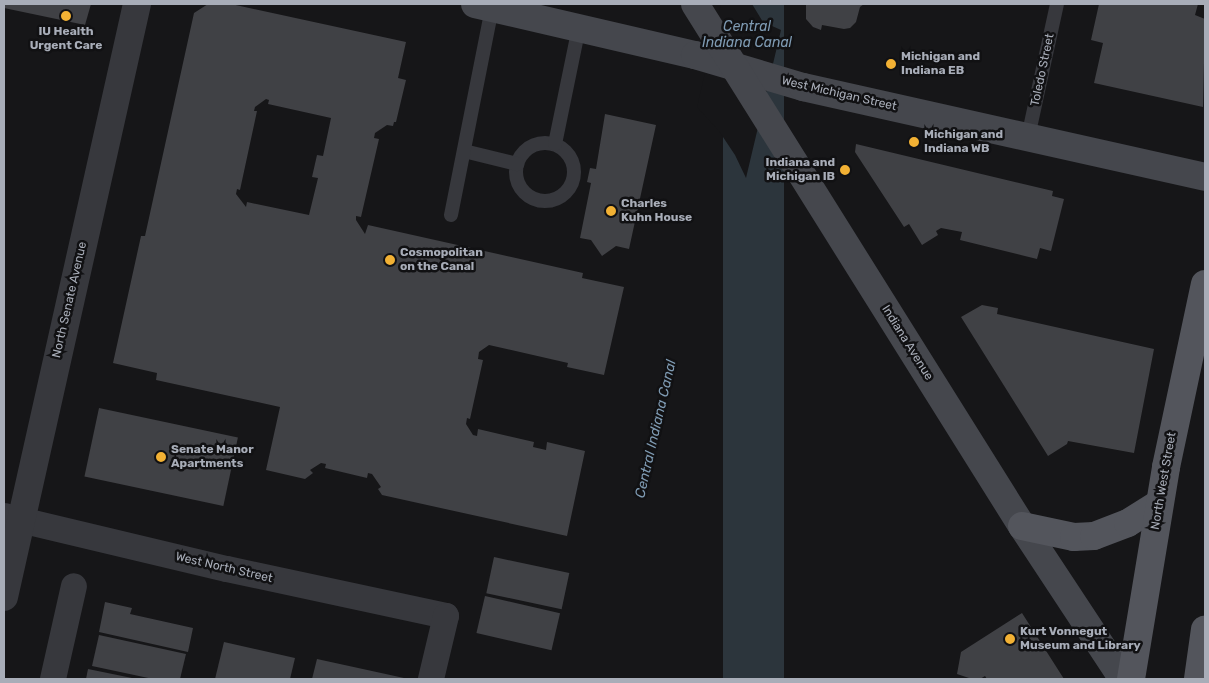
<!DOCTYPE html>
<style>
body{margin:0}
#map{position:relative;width:1209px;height:683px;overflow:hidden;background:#161618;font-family:Rubik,sans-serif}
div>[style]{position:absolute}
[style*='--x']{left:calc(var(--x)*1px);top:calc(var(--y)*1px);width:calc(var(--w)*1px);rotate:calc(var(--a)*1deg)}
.water>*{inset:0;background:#2c353c;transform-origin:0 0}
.pier>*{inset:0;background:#161618}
.building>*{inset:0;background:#404145;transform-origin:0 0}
.service>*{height:14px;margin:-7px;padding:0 7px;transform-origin:7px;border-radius:7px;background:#37383d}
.service>.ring{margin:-7px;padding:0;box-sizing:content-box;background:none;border:14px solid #37383d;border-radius:50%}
.minor>*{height:26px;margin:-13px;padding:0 13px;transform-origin:13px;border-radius:13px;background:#37383d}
.tertiary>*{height:28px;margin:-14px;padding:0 14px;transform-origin:14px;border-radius:14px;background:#37383d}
.secondary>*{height:28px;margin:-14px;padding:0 14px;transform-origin:14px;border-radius:14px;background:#45474d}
.primary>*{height:28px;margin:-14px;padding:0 14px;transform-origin:14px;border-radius:14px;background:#53555c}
.dots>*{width:14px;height:14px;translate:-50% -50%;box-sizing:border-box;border:2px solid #111113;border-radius:50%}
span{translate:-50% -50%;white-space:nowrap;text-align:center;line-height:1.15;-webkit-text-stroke:5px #111113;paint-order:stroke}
.poi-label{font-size:12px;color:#a8adb8;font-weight:700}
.left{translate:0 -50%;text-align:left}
.right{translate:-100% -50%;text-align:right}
.street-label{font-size:12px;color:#a8adb8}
.water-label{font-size:14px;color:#7f9bb3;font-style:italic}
.frame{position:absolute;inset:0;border:5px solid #a8adb8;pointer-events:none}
</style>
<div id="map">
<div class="water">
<div style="left:723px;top:4px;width:61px;height:692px"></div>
</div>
<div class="pier">
<div style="clip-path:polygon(721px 4px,752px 4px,763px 22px,781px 30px,746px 178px,735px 155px,719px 131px,697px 107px)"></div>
</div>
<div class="building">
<div style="clip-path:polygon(4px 4px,91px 4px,85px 25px,4px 8px)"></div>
<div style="clip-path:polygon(evenodd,208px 4px,231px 4px,406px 42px,398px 78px,406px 80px,396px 122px,394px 122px,393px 126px,387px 125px,375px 133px,374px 138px,379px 139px,361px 217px,356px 216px,356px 220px,365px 234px,368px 225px,583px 273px,582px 278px,624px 287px,604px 375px,567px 367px,568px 363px,489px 345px,479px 352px,478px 359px,483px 360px,470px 419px,467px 418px,466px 424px,473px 435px,477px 436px,478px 429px,534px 442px,533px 447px,546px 450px,547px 442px,585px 451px,567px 536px,382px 495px,378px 489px,381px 487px,372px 474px,368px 473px,367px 478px,325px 468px,326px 464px,321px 463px,310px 470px,313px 473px,305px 479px,266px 470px,280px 407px,156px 380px,157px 373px,113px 363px,141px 236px,145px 236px,194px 13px,208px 4px,266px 99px,269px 100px,268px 104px,331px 118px,323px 156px,317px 155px,312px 177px,318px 178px,309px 215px,247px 202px,246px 207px,236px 194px,237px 189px,240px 190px,257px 111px,254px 111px,255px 107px,266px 99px)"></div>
<div style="clip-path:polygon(806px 4px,864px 4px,860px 7px,856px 22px,850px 28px,844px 29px,822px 25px,821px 30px,813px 27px,806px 19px)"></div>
<div style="clip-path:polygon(1099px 4px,1198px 4px,1195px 15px,1205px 19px,1203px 107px,1094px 83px,1103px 43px,1091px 40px)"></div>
<div style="clip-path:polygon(605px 114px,656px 125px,629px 249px,616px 246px,602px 256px,591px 240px,580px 238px,591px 183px,587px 182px,590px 168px,596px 169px)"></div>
<div style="clip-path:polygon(856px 144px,1053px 191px,1052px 196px,1064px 199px,1051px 251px,1040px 248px,1037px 259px,960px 240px,962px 232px,941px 228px,936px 231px,938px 235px,922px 245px,909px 224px,904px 227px,855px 152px)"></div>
<div style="clip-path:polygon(982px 305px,998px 308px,997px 314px,1154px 349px,1134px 453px,1068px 441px,1067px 444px,1048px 456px,961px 317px)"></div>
<div style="left:99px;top:408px;width:142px;height:70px;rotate:12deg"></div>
<div style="left:494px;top:557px;width:77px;height:37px;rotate:12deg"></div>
<div style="left:485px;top:596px;width:77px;height:38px;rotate:13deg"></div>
<div style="clip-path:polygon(105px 602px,132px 608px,130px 614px,193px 628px,188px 652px,99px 632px)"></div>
<div style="clip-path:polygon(1022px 613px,1064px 679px,987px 679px,985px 676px,980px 679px,972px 679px,957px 674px,961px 652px)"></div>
<div style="clip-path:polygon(99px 635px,186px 654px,180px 679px,153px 679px,92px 666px)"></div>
<div style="clip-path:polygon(224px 642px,295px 658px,290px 679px,215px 679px)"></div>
<div style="clip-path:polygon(317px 659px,404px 678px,404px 679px,312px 679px)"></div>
<div style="clip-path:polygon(88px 669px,132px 678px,131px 679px,86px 679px)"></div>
</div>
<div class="service">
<div style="--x:1028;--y:137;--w:136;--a:-77.7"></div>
<div class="ring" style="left:516px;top:143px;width:44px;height:44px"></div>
<div style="--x:555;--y:144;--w:119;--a:-78.4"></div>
<div style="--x:464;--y:151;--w:55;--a:13.8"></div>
<div style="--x:451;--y:215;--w:211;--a:-78.8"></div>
</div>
<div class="minor">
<div style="--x:4;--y:516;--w:229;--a:13.4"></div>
<div style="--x:227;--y:569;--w:224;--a:12.1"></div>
<div style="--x:446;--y:616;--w:65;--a:103.4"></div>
<div style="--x:53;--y:679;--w:95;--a:-77.3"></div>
</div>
<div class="tertiary">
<div style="--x:4;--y:597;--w:608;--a:-77.36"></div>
</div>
<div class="secondary">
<div style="--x:475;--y:4;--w:226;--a:13.1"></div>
<div style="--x:695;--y:55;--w:113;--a:16.5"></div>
<div style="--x:803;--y:87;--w:412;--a:12.6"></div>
<div style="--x:695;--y:4;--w:616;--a:57.94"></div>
<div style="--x:1022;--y:526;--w:183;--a:56.6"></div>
</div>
<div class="primary">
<div style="--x:1022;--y:526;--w:53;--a:11.9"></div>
<div style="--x:1074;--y:537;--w:20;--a:-3"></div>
<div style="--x:1094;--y:536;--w:36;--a:-21"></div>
<div style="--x:1128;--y:523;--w:36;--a:-32"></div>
<div style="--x:1131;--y:679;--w:215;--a:-80.6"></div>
<div style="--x:1166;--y:467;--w:187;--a:-78"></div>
<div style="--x:1198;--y:679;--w:50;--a:-82"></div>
</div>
<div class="dots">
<div style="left:66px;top:16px;background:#f2b134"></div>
<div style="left:891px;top:64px;background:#f2b134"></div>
<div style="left:914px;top:142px;background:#f2b134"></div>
<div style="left:845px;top:170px;background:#f2b134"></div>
<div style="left:611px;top:211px;background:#f2b134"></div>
<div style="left:390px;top:260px;background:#f2b134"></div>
<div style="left:161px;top:457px;background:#f2b134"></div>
<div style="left:1010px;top:639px;background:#f2b134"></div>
</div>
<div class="poi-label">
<span style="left:66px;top:39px">IU Health<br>Urgent Care</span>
<span class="left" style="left:901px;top:64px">Michigan and<br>Indiana EB</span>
<span class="left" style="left:924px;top:142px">Michigan and<br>Indiana WB</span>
<span class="right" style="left:835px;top:170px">Indiana and<br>Michigan IB</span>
<span class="left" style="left:621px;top:211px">Charles<br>Kuhn House</span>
<span class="left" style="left:400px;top:260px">Cosmopolitan<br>on the Canal</span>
<span class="left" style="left:171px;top:457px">Senate Manor<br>Apartments</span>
<span class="left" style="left:1020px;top:639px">Kurt Vonnegut<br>Museum and Library</span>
</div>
<div class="street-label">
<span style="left:1043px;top:70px;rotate:-78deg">Toledo Street</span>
<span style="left:839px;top:94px;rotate:13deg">West Michigan Street</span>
<span style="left:70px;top:300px;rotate:-77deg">North Senate Avenue</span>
<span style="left:907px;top:343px;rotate:58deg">Indiana Avenue</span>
<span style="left:1164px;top:481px;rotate:-80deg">North West Street</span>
<span style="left:224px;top:568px;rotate:13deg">West North Street</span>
</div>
<div class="water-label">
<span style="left:747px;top:35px">Central<br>Indiana Canal</span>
<span style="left:656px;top:429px;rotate:-77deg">Central Indiana Canal</span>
</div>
<div class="frame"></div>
</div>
